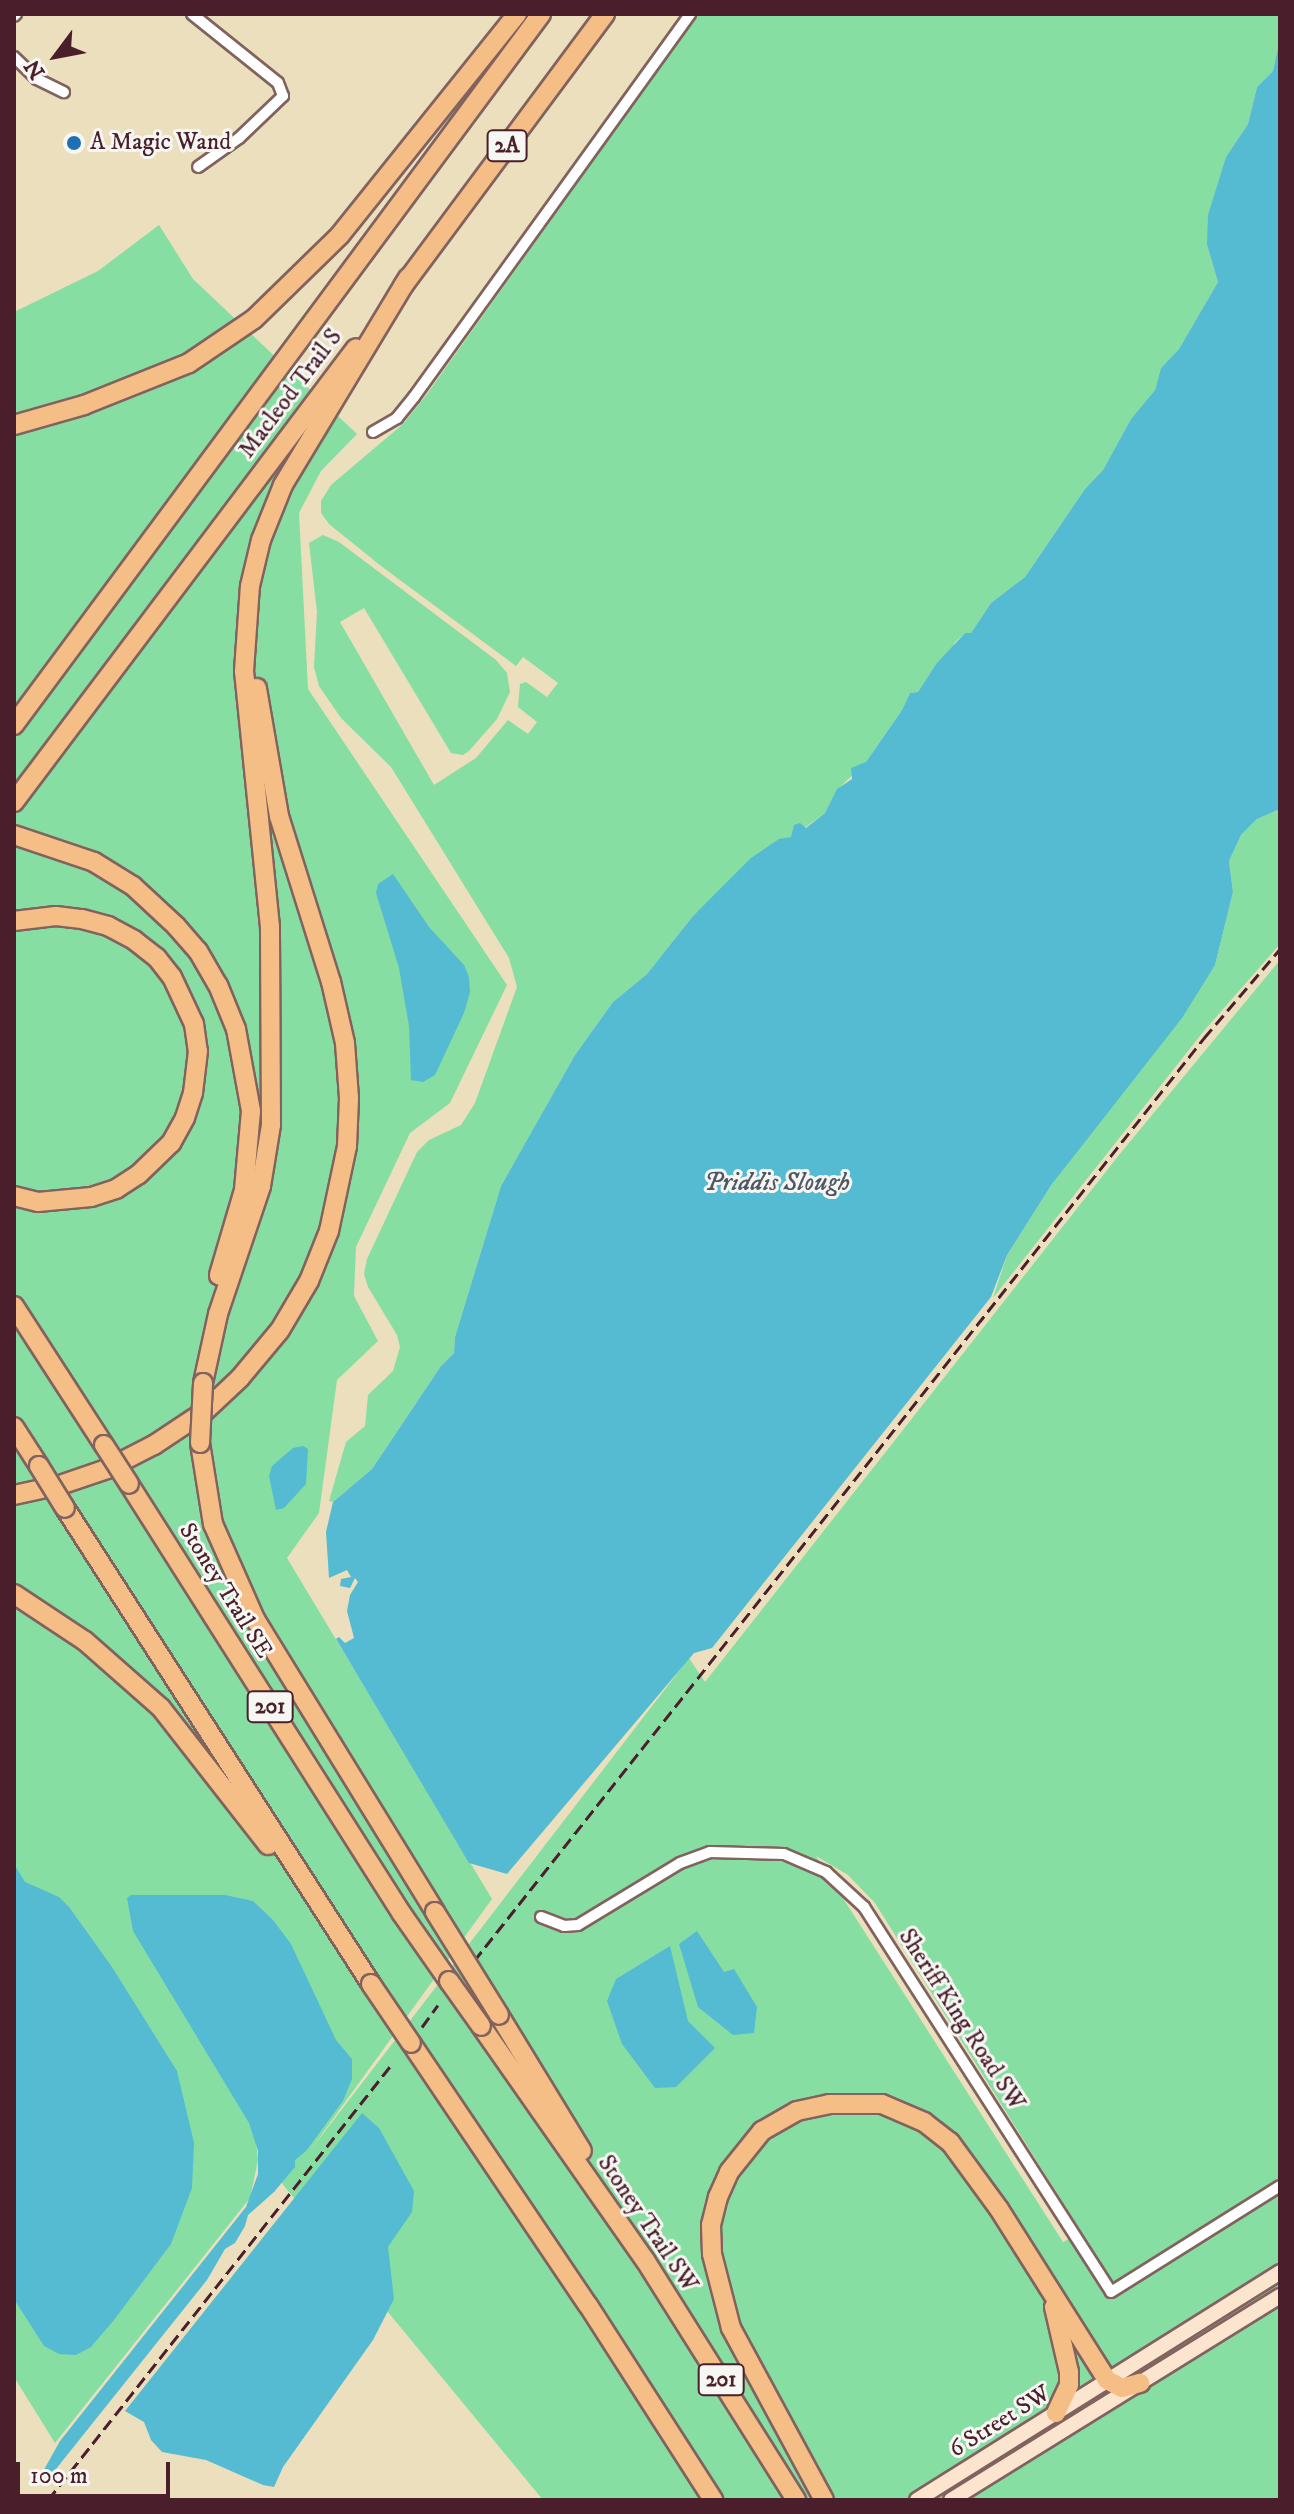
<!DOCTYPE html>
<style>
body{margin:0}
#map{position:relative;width:1294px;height:2514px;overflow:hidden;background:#ebdfbd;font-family:"IM FELL DW Pica",serif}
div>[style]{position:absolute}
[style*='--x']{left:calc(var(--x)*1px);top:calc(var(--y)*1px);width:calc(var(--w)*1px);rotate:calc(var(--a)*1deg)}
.green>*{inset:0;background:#86dea3}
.water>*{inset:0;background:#54bbd2}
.roads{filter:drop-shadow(2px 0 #82625e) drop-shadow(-2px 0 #82625e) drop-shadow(0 2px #82625e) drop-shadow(0 -2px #82625e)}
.minor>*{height:10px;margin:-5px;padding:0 5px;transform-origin:5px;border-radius:5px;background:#fff}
.secondary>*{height:14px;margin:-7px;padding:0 7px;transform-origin:7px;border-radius:7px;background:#fbe5cf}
.motorway>*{height:18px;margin:-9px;padding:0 9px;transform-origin:9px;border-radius:9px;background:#f5be86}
.rail>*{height:3px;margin-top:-1.5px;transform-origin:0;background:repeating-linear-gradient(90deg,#4a1f2b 0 12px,transparent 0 18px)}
.bridges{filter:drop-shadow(2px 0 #82625e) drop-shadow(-2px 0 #82625e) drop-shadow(0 2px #82625e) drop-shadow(0 -2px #82625e)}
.motorway-bridge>*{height:18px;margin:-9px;padding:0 9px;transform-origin:9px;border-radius:9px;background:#f5be86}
.dots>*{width:22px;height:22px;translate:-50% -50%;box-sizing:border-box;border:4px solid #f6f6f2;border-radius:50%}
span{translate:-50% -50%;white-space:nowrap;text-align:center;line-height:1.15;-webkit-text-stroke:6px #f6f6f2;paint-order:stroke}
.shield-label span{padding:2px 6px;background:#f6f6f2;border:2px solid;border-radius:6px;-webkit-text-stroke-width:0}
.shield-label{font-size:22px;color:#4a1f2b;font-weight:700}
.poi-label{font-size:24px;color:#4a1f2b}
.left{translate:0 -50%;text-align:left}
.street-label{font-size:24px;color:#4a1f2b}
.water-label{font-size:26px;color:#4e5665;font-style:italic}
.frame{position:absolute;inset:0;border:16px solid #4a1f2b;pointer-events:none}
.north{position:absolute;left:16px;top:16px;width:80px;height:80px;-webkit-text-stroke:6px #f6f6f2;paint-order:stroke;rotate:238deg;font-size:22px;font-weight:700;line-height:32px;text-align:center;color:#4a1f2b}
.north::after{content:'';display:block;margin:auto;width:28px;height:36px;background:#4a1f2b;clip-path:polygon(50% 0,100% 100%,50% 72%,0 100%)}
.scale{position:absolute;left:16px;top:2462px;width:154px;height:36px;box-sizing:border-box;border:4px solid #4a1f2b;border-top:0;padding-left:10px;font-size:24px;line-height:28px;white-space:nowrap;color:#4a1f2b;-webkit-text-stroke:6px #f6f6f2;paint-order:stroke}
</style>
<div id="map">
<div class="green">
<div style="clip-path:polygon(698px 14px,1280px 14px,1280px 38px,1273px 71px,1257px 87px,1248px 124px,1226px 157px,1207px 245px,1218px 282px,1179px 349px,1161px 368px,1155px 390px,1131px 419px,1103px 470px,1085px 489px,1025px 577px,991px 603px,971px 633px,965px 633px,954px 643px,954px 649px,936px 664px,918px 692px,910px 693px,902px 710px,866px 762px,837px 790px,825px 813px,728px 883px,693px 916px,647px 974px,613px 1002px,575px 1055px,501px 1186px,455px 1337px,454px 1353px,441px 1366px,372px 1469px,333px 1502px,329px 1501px,346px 1442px,365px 1426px,368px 1395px,393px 1371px,400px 1347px,397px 1335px,368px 1287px,364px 1274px,367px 1259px,417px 1152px,429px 1140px,461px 1125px,475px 1103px,517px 987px,509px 958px,391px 767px,341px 718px,319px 686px,314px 667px,317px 612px,309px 543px,323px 535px,339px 542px,496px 660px,507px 673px,510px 692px,497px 719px,469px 751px,463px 755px,451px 753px,364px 608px,340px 622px,434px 785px,476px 758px,508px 720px,528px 734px,537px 722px,518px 707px,520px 684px,526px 682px,547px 697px,558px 683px,523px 657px,516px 666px,381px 566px,329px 524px,321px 513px,321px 501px,331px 485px,403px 424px,427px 394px)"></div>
<div style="clip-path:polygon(evenodd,159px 225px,193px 279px,357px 434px,321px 471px,299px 513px,308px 689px,507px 985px,450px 1103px,410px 1133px,356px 1247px,354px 1296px,378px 1341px,337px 1380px,319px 1513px,287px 1558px,492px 1899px,309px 2152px,689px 1658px,705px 1682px,1119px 1155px,1280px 960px,1280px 2500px,543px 2500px,284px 2186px,256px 2141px,258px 2160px,250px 2198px,55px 2443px,14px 2377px,14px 312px,98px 271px,159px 225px,816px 1856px,848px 1875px,875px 1903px,1082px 2233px,1063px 2242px,816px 1856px)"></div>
<div style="clip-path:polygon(1280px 809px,1280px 944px,1203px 1032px,993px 1298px,1007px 1255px,1052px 1184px,1215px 965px,1233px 892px,1229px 861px,1241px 835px,1257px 819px)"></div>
</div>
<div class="water">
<div style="clip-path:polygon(1280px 38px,1280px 809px,1257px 819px,1241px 835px,1229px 861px,1233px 892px,1215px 965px,1182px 1018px,1052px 1184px,1007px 1255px,991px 1297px,712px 1648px,694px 1653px,507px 1874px,469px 1863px,336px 1639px,339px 1637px,345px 1643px,354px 1638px,347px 1611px,350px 1595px,358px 1582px,355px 1578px,350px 1588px,340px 1586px,341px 1579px,351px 1577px,347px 1570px,329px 1578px,326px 1532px,333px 1502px,372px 1469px,441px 1366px,454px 1353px,455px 1337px,501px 1186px,575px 1055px,613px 1002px,647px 974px,693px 916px,751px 858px,779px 839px,791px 837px,794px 825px,800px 823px,806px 828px,825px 813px,837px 789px,852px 779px,851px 768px,866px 762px,902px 710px,910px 693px,918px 692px,936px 664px,965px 633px,971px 633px,991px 603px,1025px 577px,1085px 489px,1103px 470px,1131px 419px,1155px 390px,1161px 368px,1179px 349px,1218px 282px,1207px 245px,1208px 215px,1226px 157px,1248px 124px,1257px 87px,1273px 71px)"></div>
<div style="clip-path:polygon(393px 874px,429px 927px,464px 965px,469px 977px,470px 992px,464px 1013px,435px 1075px,423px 1082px,411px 1080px,409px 1026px,399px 968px,376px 893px,378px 884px)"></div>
<div style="clip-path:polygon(303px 1446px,308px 1449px,306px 1484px,284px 1508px,276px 1510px,269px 1476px,272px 1466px,293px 1448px)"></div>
<div style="clip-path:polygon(14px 1864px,25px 1882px,59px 1897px,69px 1907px,112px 1967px,177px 2071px,194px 2143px,192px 2188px,171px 2244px,114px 2320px,91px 2347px,76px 2355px,59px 2354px,44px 2346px,14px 2299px)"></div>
<div style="clip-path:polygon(131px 1895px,225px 1895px,253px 1901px,273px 1920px,291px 1944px,336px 2040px,352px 2059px,352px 2079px,343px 2101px,306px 2151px,295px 2160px,295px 2167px,274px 2192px,248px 2215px,245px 2226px,235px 2243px,225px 2249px,207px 2280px,48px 2479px,41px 2475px,60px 2441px,246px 2207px,258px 2174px,258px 2151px,249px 2123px,133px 1931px,127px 1898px)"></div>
<div style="clip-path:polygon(697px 1931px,724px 1972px,734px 1969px,757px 2007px,754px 2033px,733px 2035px,698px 2007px,679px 1944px)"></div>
<div style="clip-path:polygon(670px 1946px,688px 2021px,715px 2048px,676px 2087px,655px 2088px,622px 2044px,607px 2001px,616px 1979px)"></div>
<div style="clip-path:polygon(362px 2113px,379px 2128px,414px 2191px,412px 2212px,388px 2247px,394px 2299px,373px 2340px,283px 2467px,274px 2487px,263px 2485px,206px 2460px,162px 2452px,151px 2440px,144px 2422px,125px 2411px)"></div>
</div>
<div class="roads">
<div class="minor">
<div style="--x:192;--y:14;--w:110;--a:38.7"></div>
<div style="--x:278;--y:83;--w:14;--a:69"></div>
<div style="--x:283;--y:96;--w:61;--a:136.3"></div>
<div style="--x:239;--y:138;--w:50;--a:144.7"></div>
<div style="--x:14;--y:16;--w:3;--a:-45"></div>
<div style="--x:14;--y:57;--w:32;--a:44"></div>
<div style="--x:37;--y:79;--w:30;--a:26"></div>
<div style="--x:373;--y:432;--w:28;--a:-30"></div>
<div style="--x:397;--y:418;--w:27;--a:-51"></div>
<div style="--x:414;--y:397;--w:472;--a:-54.2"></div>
<div style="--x:541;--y:1917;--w:25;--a:21"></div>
<div style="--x:564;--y:1926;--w:14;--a:-4"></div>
<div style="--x:578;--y:1925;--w:119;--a:-31.3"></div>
<div style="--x:680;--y:1863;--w:32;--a:-20"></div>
<div style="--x:710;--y:1852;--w:74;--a:1.5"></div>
<div style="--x:784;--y:1854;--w:46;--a:23.2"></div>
<div style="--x:826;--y:1872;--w:52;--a:42.6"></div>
<div style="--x:864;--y:1907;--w:457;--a:57.3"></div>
<div style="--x:1111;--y:2292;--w:199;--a:-32.1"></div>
</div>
<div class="secondary">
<div style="--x:917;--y:2500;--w:429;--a:-32.1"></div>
<div style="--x:951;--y:2500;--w:387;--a:-31.8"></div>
</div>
<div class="motorway">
<div style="--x:403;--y:286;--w:339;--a:-53.4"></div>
<div style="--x:14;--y:425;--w:73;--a:-15.9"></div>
<div style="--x:84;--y:405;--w:113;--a:-21.8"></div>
<div style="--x:189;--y:363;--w:78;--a:-34.1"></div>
<div style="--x:254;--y:319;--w:120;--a:-44.3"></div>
<div style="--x:340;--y:235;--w:283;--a:-51.3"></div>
<div style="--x:14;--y:725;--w:885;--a:-53.45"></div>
<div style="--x:14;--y:802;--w:568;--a:-53.01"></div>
<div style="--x:14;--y:835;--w:84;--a:18.6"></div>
<div style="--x:94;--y:862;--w:46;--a:31.6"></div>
<div style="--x:133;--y:886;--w:59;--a:42.9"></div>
<div style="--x:176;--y:926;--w:33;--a:49"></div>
<div style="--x:198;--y:951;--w:39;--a:60"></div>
<div style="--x:218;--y:985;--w:48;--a:67.8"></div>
<div style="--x:236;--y:1029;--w:83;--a:79.6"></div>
<div style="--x:251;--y:1111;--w:79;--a:95.1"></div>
<div style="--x:244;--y:1190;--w:89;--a:106.4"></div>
<div style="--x:14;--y:921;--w:42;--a:-6.8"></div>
<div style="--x:56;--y:916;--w:26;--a:7"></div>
<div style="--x:82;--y:919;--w:27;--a:15"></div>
<div style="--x:108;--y:926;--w:30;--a:28"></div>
<div style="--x:134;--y:940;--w:29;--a:38"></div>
<div style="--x:157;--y:958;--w:24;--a:52"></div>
<div style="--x:172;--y:977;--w:52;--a:64.9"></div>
<div style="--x:194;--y:1024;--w:27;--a:82"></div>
<div style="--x:198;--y:1051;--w:42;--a:96.8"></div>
<div style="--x:193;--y:1093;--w:26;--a:108"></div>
<div style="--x:185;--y:1118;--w:29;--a:119"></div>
<div style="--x:171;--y:1143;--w:45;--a:135.9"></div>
<div style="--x:139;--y:1174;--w:27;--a:147"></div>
<div style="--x:116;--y:1189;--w:26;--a:162"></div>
<div style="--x:91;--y:1197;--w:53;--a:174.6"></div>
<div style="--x:38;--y:1202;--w:25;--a:-166"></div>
<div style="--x:14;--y:1306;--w:166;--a:57.1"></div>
<div style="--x:203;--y:1383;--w:71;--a:-77.7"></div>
<div style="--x:218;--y:1314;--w:135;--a:-71.4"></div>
<div style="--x:261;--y:1186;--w:62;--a:-80.7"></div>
<div style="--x:271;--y:1125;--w:198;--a:-90.3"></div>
<div style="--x:270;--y:927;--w:257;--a:-95.8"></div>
<div style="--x:244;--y:671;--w:85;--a:-86"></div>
<div style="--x:250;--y:586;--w:47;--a:-76.6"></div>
<div style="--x:261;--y:540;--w:59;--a:-68.2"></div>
<div style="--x:283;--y:485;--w:242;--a:-58.9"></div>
<div style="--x:14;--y:1427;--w:46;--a:57.3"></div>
<div style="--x:200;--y:1443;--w:82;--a:80.9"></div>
<div style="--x:213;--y:1524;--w:104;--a:66.1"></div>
<div style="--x:255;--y:1619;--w:344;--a:58.4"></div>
<div style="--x:129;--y:1484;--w:509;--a:57.59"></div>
<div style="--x:402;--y:1914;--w:82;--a:55"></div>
<div style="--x:14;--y:1495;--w:47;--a:-12.3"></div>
<div style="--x:60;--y:1485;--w:50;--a:-18.8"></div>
<div style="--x:107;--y:1469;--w:53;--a:-27.1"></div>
<div style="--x:154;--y:1445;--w:61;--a:-33.7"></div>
<div style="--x:205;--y:1411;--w:48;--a:-43.3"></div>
<div style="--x:240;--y:1378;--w:62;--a:-50.2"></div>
<div style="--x:280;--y:1330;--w:57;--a:-59.4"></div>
<div style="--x:309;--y:1281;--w:54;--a:-68.2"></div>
<div style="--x:329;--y:1231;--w:87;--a:-78"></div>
<div style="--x:347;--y:1146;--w:48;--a:-87.6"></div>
<div style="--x:349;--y:1098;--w:55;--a:-94.2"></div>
<div style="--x:345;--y:1043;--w:63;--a:-102.9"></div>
<div style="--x:331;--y:982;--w:174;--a:-107.4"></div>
<div style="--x:279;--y:816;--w:130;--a:-99.8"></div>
<div style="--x:65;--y:1508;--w:566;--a:57.26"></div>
<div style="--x:14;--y:1594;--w:85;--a:33.5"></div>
<div style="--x:85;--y:1641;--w:101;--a:41.4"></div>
<div style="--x:161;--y:1708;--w:174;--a:52"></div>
<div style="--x:499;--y:2015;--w:159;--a:58.6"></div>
<div style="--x:481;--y:2026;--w:286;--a:55"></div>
<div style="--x:645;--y:2260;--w:284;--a:57.8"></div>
<div style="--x:411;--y:2043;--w:316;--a:56"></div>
<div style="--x:588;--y:2305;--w:232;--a:57.3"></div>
<div style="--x:1054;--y:2307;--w:67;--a:77"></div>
<div style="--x:1069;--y:2372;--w:13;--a:90"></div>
<div style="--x:1069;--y:2385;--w:31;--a:115"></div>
<div style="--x:824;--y:2500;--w:196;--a:-118.4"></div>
<div style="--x:731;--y:2328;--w:76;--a:-104.4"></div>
<div style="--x:712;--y:2254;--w:29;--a:-92"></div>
<div style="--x:711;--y:2225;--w:29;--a:-76"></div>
<div style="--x:718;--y:2197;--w:27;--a:-66"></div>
<div style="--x:729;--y:2172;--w:53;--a:-51.2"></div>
<div style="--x:762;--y:2131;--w:40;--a:-29.7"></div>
<div style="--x:797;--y:2111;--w:33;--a:-12"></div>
<div style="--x:829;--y:2104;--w:53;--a:0"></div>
<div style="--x:882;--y:2104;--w:46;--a:23.2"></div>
<div style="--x:924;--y:2122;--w:33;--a:38"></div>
<div style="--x:950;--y:2142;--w:83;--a:53.8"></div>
<div style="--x:999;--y:2209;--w:202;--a:57.7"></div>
<div style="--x:1107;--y:2380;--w:17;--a:28"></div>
<div style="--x:1122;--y:2388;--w:19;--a:-16"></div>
</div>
</div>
<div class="rail">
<div style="--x:474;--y:1961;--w:1177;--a:-51.66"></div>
<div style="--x:1204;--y:1038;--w:117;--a:-49.5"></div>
<div style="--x:422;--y:2027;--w:27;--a:-54"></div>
<div style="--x:48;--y:2500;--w:555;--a:-51.73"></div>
</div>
<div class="bridges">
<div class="motorway-bridge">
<div style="--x:200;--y:1443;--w:60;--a:-87.1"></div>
<div style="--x:104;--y:1445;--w:46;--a:57.3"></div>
<div style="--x:39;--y:1466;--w:49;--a:58.2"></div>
<div style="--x:435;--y:1912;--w:121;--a:58.1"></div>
<div style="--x:449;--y:1981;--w:55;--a:54.6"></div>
<div style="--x:371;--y:1984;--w:71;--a:55.9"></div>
</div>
</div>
<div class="dots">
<div style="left:74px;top:143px;background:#1f6fb2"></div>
</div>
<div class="shield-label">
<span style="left:507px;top:146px">2A</span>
<span style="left:270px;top:1707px">201</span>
<span style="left:721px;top:2380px">201</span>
</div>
<div class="poi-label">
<span class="left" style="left:90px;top:143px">A Magic Wand</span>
</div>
<div class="street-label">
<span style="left:291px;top:394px;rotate:-53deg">Macleod Trail S</span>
<span style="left:225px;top:1591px;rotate:58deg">Stoney Trail SE</span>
<span style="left:961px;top:2020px;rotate:57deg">Sheriff King Road SW</span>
<span style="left:647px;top:2224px;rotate:56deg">Stoney Trail SW</span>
<span style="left:1000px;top:2422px;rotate:-32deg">6 Street SW</span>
</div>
<div class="water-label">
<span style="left:777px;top:1183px">Priddis Slough</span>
</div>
<div class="frame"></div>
<div class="north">N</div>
<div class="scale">100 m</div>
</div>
